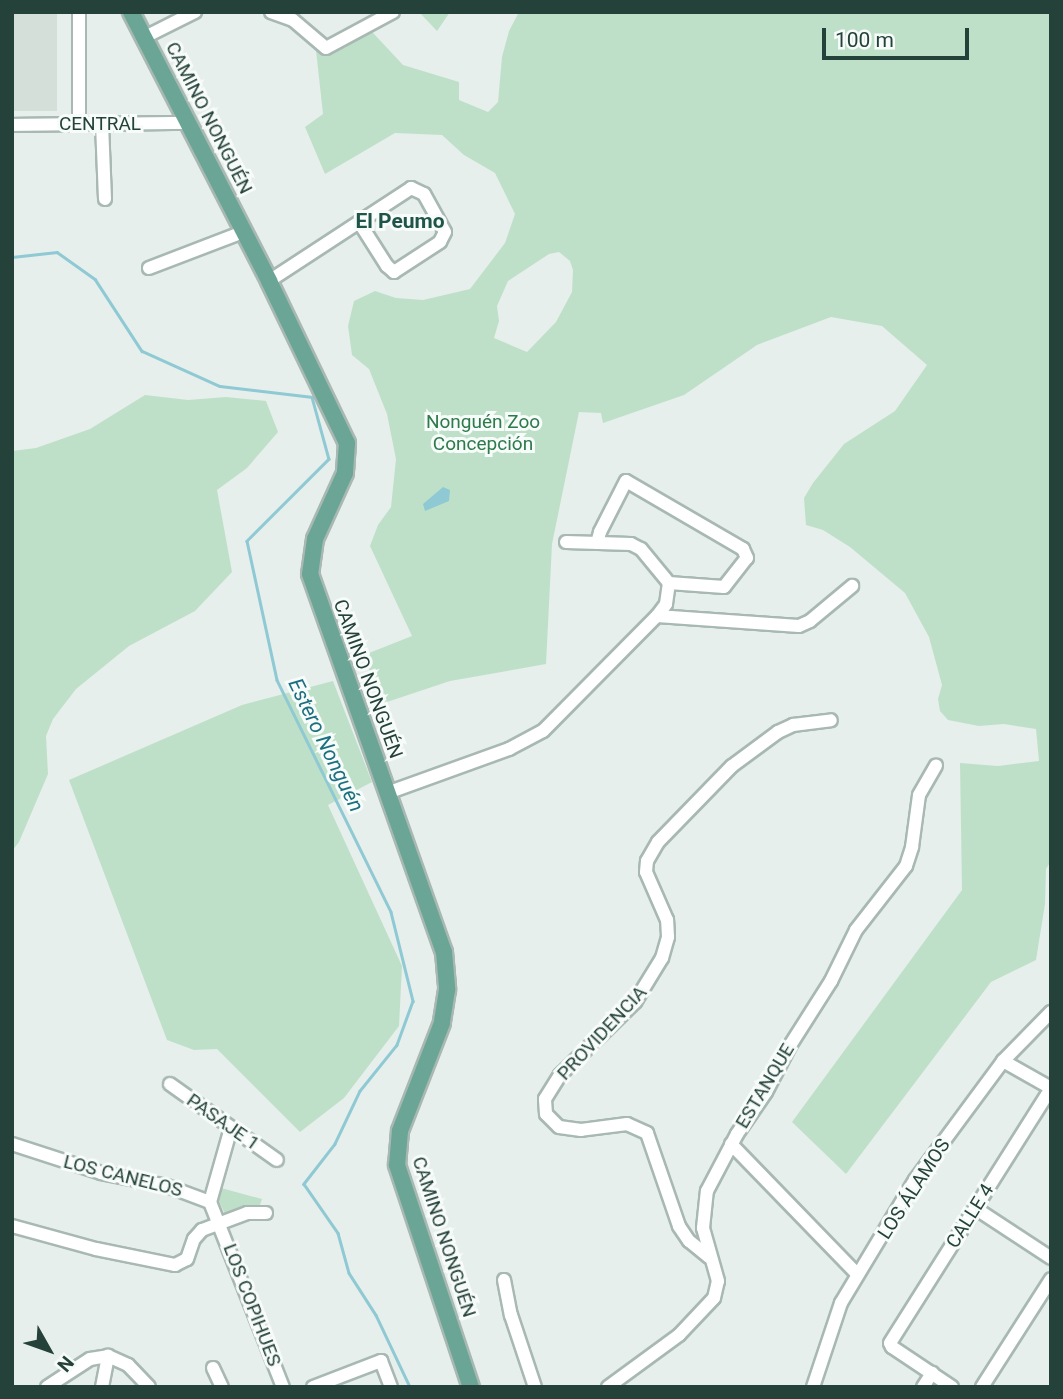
<!DOCTYPE html>
<meta charset="utf-8">
<style>
body{margin:0}
#map{position:relative;width:1063px;height:1399px;overflow:hidden;background:#e6efeb;font-family:Roboto,sans-serif}
div>[style]{position:absolute}
[style*='--x']{left:calc(var(--x)*1px);top:calc(var(--y)*1px);width:calc(var(--w)*1px);rotate:calc(var(--a)*1deg)}
.built>*{inset:0;background:#d4dfda;transform-origin:0 0}
.green>*{inset:0;background:#bfe0c8}
.water>*{inset:0;background:#8ec9d4}
.stream>*{height:2.5px;margin:-1.25px;padding:0 1.25px;transform-origin:1.25px;border-radius:1.25px;background:#8ec9d4}
.roads{filter:drop-shadow(2px 0 #a8b8b2) drop-shadow(-2px 0 #a8b8b2) drop-shadow(0 2px #a8b8b2) drop-shadow(0 -2px #a8b8b2)}
.minor>*{height:12px;margin:-6px;padding:0 6px;transform-origin:6px;border-radius:6px;background:#fff}
.major>*{height:16px;margin:-8px;padding:0 8px;transform-origin:8px;border-radius:8px;background:#6aa596}
span{translate:-50% -50%;white-space:nowrap;text-align:center;line-height:1.15;-webkit-text-stroke:6px #f7fbf9;paint-order:stroke}
.street-label{font-size:19px;color:#24423a}
.park-label{font-size:19px;color:#2d7a4b}
.neighbourhood-label{font-size:21px;color:#1f5548;font-weight:700}
.water-label{font-size:21px;color:#1c6f80;font-style:italic}
.frame{position:absolute;inset:0;border:14px solid #24423a;pointer-events:none}
.north{position:absolute;left:14px;top:1315px;width:70px;height:70px;-webkit-text-stroke:5px #f7fbf9;paint-order:stroke;rotate:130deg;font-size:19px;font-weight:700;line-height:28px;text-align:center;color:#24423a}
.north::after{content:'';display:block;margin:auto;width:24px;height:32px;background:#24423a;clip-path:polygon(50% 0,100% 100%,50% 72%,0 100%)}
.scale{position:absolute;left:822px;top:28px;width:147px;height:32px;box-sizing:border-box;border:4px solid #24423a;border-top:0;padding-left:9px;font-size:21px;line-height:24px;white-space:nowrap;color:#24423a;-webkit-text-stroke:5px #f7fbf9;paint-order:stroke}
</style>
<div id="map">
<div class="built">
<div style="left:12px;top:12px;width:45px;height:99px"></div>
</div>
<div class="green">
<div style="clip-path:polygon(419px 12px,450px 12px,437px 31px)"></div>
<div style="clip-path:polygon(evenodd,519px 12px,1051px 12px,1051px 861px,1046px 869px,1045px 904px,1036px 960px,991px 982px,846px 1174px,792px 1122px,962px 890px,960px 763px,998px 766px,1039px 761px,1036px 729px,1004px 724px,979px 726px,948px 720px,940px 711px,938px 699px,942px 685px,929px 637px,905px 593px,850px 547px,823px 530px,806px 525px,804px 498px,813px 483px,844px 444px,895px 411px,927px 365px,882px 326px,831px 317px,757px 345px,684px 395px,603px 423px,601px 413px,579px 412px,552px 544px,546px 664px,450px 681px,381px 704px,364px 655px,412px 636px,370px 546px,378px 525px,391px 507px,396px 459px,387px 414px,369px 369px,352px 355px,348px 326px,354px 301px,375px 291px,396px 298px,423px 300px,470px 289px,505px 243px,515px 214px,495px 173px,464px 155px,442px 135px,395px 133px,325px 174px,305px 127px,323px 114px,316px 50px,345px 48px,362px 21px,403px 65px,459px 82px,459px 100px,488px 112px,498px 102px,502px 57px,509px 31px,519px 12px,559px 252px,570px 261px,573px 270px,572px 292px,556px 322px,527px 352px,494px 338px,499px 321px,497px 306px,508px 281px,549px 254px,559px 252px)"></div>
<div style="clip-path:polygon(145px 395px,188px 400px,226px 397px,266px 401px,278px 432px,247px 468px,217px 490px,232px 572px,195px 611px,129px 646px,76px 689px,53px 719px,46px 736px,48px 774px,19px 842px,12px 851px,12px 451px,36px 448px,90px 429px)"></div>
<div style="clip-path:polygon(333px 681px,372px 782px,328px 805px,402px 966px,399px 1026px,344px 1098px,300px 1132px,217px 1049px,194px 1050px,167px 1040px,69px 780px,242px 705px)"></div>
<div style="clip-path:polygon(221px 1188px,262px 1199px,260px 1205px,242px 1206px,225px 1214px,217px 1197px)"></div>
</div>
<div class="water">
<div style="clip-path:polygon(443px 487px,450px 490px,449px 501px,425px 511px,423px 504px)"></div>
</div>
<div class="stream">
<div style="--x:12;--y:257;--w:45;--a:-6.3"></div>
<div style="--x:57;--y:252;--w:47;--a:35.4"></div>
<div style="--x:95;--y:279;--w:86;--a:56.9"></div>
<div style="--x:142;--y:351;--w:85;--a:24.2"></div>
<div style="--x:220;--y:386;--w:93;--a:6.8"></div>
<div style="--x:312;--y:397;--w:64;--a:74.7"></div>
<div style="--x:329;--y:459;--w:116;--a:135"></div>
<div style="--x:247;--y:541;--w:142;--a:77.8"></div>
<div style="--x:277;--y:680;--w:258;--a:63.8"></div>
<div style="--x:391;--y:912;--w:92;--a:76.1"></div>
<div style="--x:413;--y:1001;--w:47;--a:110"></div>
<div style="--x:397;--y:1045;--w:59;--a:128.8"></div>
<div style="--x:360;--y:1091;--w:59;--a:115.3"></div>
<div style="--x:335;--y:1144;--w:51;--a:127.8"></div>
<div style="--x:304;--y:1184;--w:60;--a:55.2"></div>
<div style="--x:338;--y:1233;--w:41;--a:74.6"></div>
<div style="--x:349;--y:1273;--w:50;--a:57.3"></div>
<div style="--x:376;--y:1315;--w:80;--a:64.7"></div>
</div>
<div class="roads">
<div class="minor">
<div style="--x:79;--y:12;--w:112;--a:90"></div>
<div style="--x:271;--y:12;--w:23;--a:20"></div>
<div style="--x:293;--y:20;--w:43;--a:40.3"></div>
<div style="--x:326;--y:48;--w:76;--a:-28.2"></div>
<div style="--x:145;--y:37;--w:56;--a:-26.6"></div>
<div style="--x:102;--y:124;--w:75;--a:87.7"></div>
<div style="--x:12;--y:125;--w:176;--a:-0.7"></div>
<div style="--x:149;--y:268;--w:101;--a:-21"></div>
<div style="--x:269;--y:281;--w:170;--a:-33.2"></div>
<div style="--x:411;--y:188;--w:14;--a:25"></div>
<div style="--x:424;--y:194;--w:43;--a:61.1"></div>
<div style="--x:445;--y:232;--w:11;--a:117"></div>
<div style="--x:440;--y:242;--w:55;--a:146.9"></div>
<div style="--x:394;--y:272;--w:9;--a:-139"></div>
<div style="--x:387;--y:266;--w:52;--a:-122.5"></div>
<div style="--x:566;--y:542;--w:65;--a:1.8"></div>
<div style="--x:631;--y:544;--w:11;--a:27"></div>
<div style="--x:641;--y:549;--w:44;--a:50.5"></div>
<div style="--x:669;--y:583;--w:55;--a:4.2"></div>
<div style="--x:724;--y:587;--w:37;--a:-52"></div>
<div style="--x:747;--y:558;--w:10;--a:-114"></div>
<div style="--x:743;--y:549;--w:135;--a:-149.8"></div>
<div style="--x:626;--y:481;--w:57;--a:117"></div>
<div style="--x:600;--y:532;--w:11;--a:105"></div>
<div style="--x:657;--y:616;--w:142;--a:4"></div>
<div style="--x:799;--y:626;--w:12;--a:-24"></div>
<div style="--x:810;--y:621;--w:55;--a:-39.8"></div>
<div style="--x:387;--y:793;--w:130;--a:-19.8"></div>
<div style="--x:509;--y:749;--w:38;--a:-28"></div>
<div style="--x:543;--y:731;--w:162;--a:-45.3"></div>
<div style="--x:657;--y:616;--w:15;--a:-53"></div>
<div style="--x:666;--y:604;--w:21;--a:-82"></div>
<div style="--x:1003;--y:1061;--w:55;--a:29.4"></div>
<div style="--x:170;--y:1084;--w:131;--a:35.4"></div>
<div style="--x:12;--y:1144;--w:94;--a:18"></div>
<div style="--x:101;--y:1173;--w:67;--a:11.1"></div>
<div style="--x:167;--y:1186;--w:46;--a:20.4"></div>
<div style="--x:210;--y:1202;--w:199;--a:68.5"></div>
<div style="--x:731;--y:1144;--w:182;--a:45.9"></div>
<div style="--x:210;--y:1202;--w:77;--a:-74.2"></div>
<div style="--x:975;--y:1208;--w:91;--a:33.3"></div>
<div style="--x:12;--y:1226;--w:87;--a:15.3"></div>
<div style="--x:96;--y:1249;--w:81;--a:11.4"></div>
<div style="--x:175;--y:1265;--w:13;--a:-27"></div>
<div style="--x:187;--y:1259;--w:21;--a:-71"></div>
<div style="--x:194;--y:1239;--w:12;--a:-48"></div>
<div style="--x:202;--y:1230;--w:48;--a:-20.7"></div>
<div style="--x:247;--y:1213;--w:19;--a:0"></div>
<div style="--x:709;--y:1257;--w:26;--a:-141"></div>
<div style="--x:689;--y:1241;--w:18;--a:-124"></div>
<div style="--x:679;--y:1226;--w:98;--a:-109"></div>
<div style="--x:647;--y:1133;--w:22;--a:-156"></div>
<div style="--x:627;--y:1124;--w:46;--a:172.6"></div>
<div style="--x:581;--y:1130;--w:22;--a:-172"></div>
<div style="--x:559;--y:1127;--w:18;--a:-135"></div>
<div style="--x:546;--y:1114;--w:15;--a:-94"></div>
<div style="--x:545;--y:1099;--w:28;--a:-58"></div>
<div style="--x:560;--y:1075;--w:105;--a:-44.2"></div>
<div style="--x:635;--y:1002;--w:52;--a:-58.5"></div>
<div style="--x:662;--y:958;--w:22;--a:-74"></div>
<div style="--x:668;--y:937;--w:17;--a:-93"></div>
<div style="--x:667;--y:920;--w:52;--a:-113.6"></div>
<div style="--x:646;--y:872;--w:11;--a:-85"></div>
<div style="--x:647;--y:861;--w:22;--a:-60"></div>
<div style="--x:658;--y:842;--w:106;--a:-45.8"></div>
<div style="--x:732;--y:766;--w:57;--a:-36.5"></div>
<div style="--x:778;--y:732;--w:17;--a:-25"></div>
<div style="--x:793;--y:725;--w:38;--a:-7"></div>
<div style="--x:504;--y:1280;--w:36;--a:79"></div>
<div style="--x:511;--y:1315;--w:76;--a:71.6"></div>
<div style="--x:213;--y:1368;--w:21;--a:65"></div>
<div style="--x:47;--y:1387;--w:51;--a:-33.1"></div>
<div style="--x:90;--y:1359;--w:18;--a:-9"></div>
<div style="--x:108;--y:1356;--w:22;--a:24"></div>
<div style="--x:128;--y:1365;--w:30;--a:46"></div>
<div style="--x:102;--y:1387;--w:32;--a:-79"></div>
<div style="--x:313;--y:1387;--w:73;--a:-20.9"></div>
<div style="--x:381;--y:1361;--w:28;--a:69"></div>
<div style="--x:608;--y:1387;--w:88;--a:-36.2"></div>
<div style="--x:679;--y:1335;--w:51;--a:-46.6"></div>
<div style="--x:714;--y:1298;--w:17;--a:-77"></div>
<div style="--x:718;--y:1281;--w:55;--a:-105.8"></div>
<div style="--x:703;--y:1228;--w:37;--a:-84"></div>
<div style="--x:707;--y:1191;--w:64;--a:-62.2"></div>
<div style="--x:737;--y:1134;--w:51;--a:-55.4"></div>
<div style="--x:766;--y:1092;--w:54;--a:-62.5"></div>
<div style="--x:791;--y:1044;--w:75;--a:-57.6"></div>
<div style="--x:831;--y:981;--w:57;--a:-63.9"></div>
<div style="--x:856;--y:930;--w:81;--a:-52"></div>
<div style="--x:906;--y:866;--w:20;--a:-72"></div>
<div style="--x:912;--y:847;--w:52;--a:-82.3"></div>
<div style="--x:919;--y:795;--w:34;--a:-60"></div>
<div style="--x:813;--y:1387;--w:89;--a:-71.6"></div>
<div style="--x:841;--y:1303;--w:144;--a:-59"></div>
<div style="--x:915;--y:1180;--w:148;--a:-53.5"></div>
<div style="--x:1003;--y:1061;--w:69;--a:-45.6"></div>
<div style="--x:923;--y:1387;--w:17;--a:-57"></div>
<div style="--x:952;--y:1387;--w:72;--a:-146.3"></div>
<div style="--x:892;--y:1347;--w:4;--a:-117"></div>
<div style="--x:890;--y:1343;--w:302;--a:-57.7"></div>
<div style="--x:982;--y:1387;--w:128;--a:-57.4"></div>
</div>
<div class="major">
<div style="--x:131;--y:12;--w:302;--a:62.8"></div>
<div style="--x:269;--y:281;--w:180;--a:64.3"></div>
<div style="--x:347;--y:443;--w:30;--a:94"></div>
<div style="--x:345;--y:473;--w:72;--a:114.4"></div>
<div style="--x:315;--y:539;--w:35;--a:98"></div>
<div style="--x:310;--y:574;--w:401;--a:70.5"></div>
<div style="--x:444;--y:952;--w:38;--a:85"></div>
<div style="--x:447;--y:990;--w:33;--a:99"></div>
<div style="--x:442;--y:1023;--w:116;--a:111.3"></div>
<div style="--x:400;--y:1131;--w:34;--a:95"></div>
<div style="--x:397;--y:1165;--w:234;--a:71.6"></div>
</div>
</div>
<div class="street-label">
<span style="left:209px;top:118px;rotate:63deg">CAMINO NONGUÉN</span>
<span style="left:100px;top:124px">CENTRAL</span>
<span style="left:368px;top:679px;rotate:70deg">CAMINO NONGUÉN</span>
<span style="left:602px;top:1033px;rotate:-47deg">PROVIDENCIA</span>
<span style="left:765px;top:1086px;rotate:-59deg">ESTANQUE</span>
<span style="left:223px;top:1122px;rotate:35deg">PASAJE 1</span>
<span style="left:123px;top:1176px;rotate:14deg">LOS CANELOS</span>
<span style="left:914px;top:1189px;rotate:-57deg">LOS ÁLAMOS</span>
<span style="left:970px;top:1216px;rotate:-58deg">CALLE 4</span>
<span style="left:444px;top:1237px;rotate:72deg">CAMINO NONGUÉN</span>
<span style="left:252px;top:1305px;rotate:69deg">LOS COPIHUES</span>
</div>
<div class="park-label">
<span style="left:483px;top:433px">Nonguén Zoo<br>Concepción</span>
</div>
<div class="neighbourhood-label">
<span style="left:400px;top:221px">El Peumo</span>
</div>
<div class="water-label">
<span style="left:326px;top:745px;rotate:64deg">Estero Nonguén</span>
</div>
<div class="frame"></div>
<div class="north">N</div>
<div class="scale">100 m</div>
</div>
